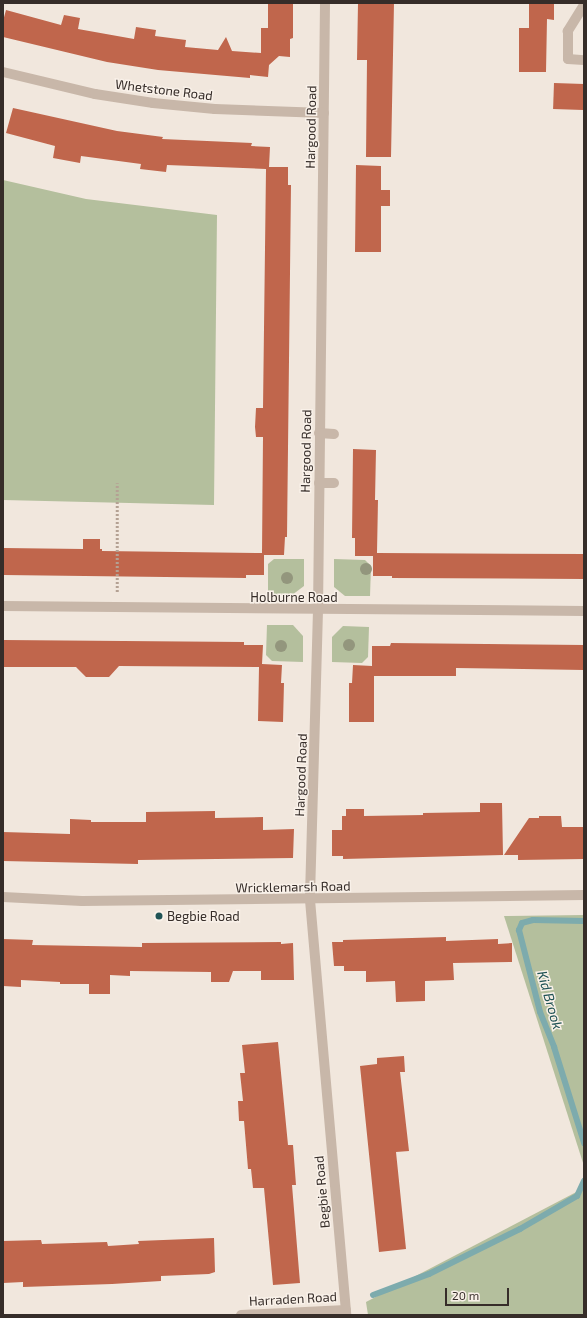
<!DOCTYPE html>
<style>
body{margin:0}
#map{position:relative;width:587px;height:1318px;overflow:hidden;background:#f1e7dd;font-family:"Exo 2",sans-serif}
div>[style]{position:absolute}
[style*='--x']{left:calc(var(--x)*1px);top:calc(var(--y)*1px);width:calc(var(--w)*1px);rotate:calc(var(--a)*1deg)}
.green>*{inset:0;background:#b4bf9d}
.stream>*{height:6px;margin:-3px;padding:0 3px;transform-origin:3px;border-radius:3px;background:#7dabad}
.building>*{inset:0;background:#c0664c;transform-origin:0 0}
.path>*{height:2.5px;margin-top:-1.25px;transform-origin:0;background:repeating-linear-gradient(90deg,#b4a193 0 2px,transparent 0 4px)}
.minor>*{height:10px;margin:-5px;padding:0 5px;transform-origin:5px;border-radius:5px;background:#c8b7a9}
.trees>*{width:12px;height:12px;margin:-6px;border-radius:50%;background:#93967d}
.dots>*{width:11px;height:11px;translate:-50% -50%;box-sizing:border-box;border:2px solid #f9f1e9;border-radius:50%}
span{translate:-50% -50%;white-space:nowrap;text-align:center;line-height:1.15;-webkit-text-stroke:3px #f9f1e9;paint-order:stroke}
.street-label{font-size:13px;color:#362d29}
.poi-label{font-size:13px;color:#362d29}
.left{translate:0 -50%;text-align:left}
.water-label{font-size:14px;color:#205355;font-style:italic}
.frame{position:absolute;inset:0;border:4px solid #362d29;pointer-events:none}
.scale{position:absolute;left:445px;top:1288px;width:64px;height:18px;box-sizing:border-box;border:2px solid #362d29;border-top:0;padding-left:5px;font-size:12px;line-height:14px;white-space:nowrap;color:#362d29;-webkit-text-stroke:3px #f9f1e9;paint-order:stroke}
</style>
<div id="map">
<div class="green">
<div style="clip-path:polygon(3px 180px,86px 199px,217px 215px,214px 505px,3px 500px)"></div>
<div style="clip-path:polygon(274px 559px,304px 559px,304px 586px,292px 595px,268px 595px,268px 564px)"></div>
<div style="clip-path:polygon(334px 559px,365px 560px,371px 566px,370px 596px,345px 596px,334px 587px)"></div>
<div style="clip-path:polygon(267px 625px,293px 625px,303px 636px,303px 662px,272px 661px,266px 655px)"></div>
<div style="clip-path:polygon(343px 626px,369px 627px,368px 657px,362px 663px,332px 662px,332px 637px)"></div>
<div style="clip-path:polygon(584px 915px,584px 1166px,504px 916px)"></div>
<div style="clip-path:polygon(584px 1188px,584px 1315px,368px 1315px,366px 1302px)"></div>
</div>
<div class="stream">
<div style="--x:584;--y:921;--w:51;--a:-178.9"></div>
<div style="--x:533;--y:920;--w:11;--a:165"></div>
<div style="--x:522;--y:923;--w:8;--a:113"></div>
<div style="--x:519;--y:930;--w:85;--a:75.6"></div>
<div style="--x:540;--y:1012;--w:38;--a:68"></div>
<div style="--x:554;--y:1047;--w:101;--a:72.6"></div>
<div style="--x:373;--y:1295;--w:60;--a:-20.6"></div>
<div style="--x:429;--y:1274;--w:102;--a:-26.3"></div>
<div style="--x:520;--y:1229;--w:66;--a:-30.1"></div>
<div style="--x:577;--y:1196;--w:17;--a:-65"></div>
</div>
<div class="building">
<div style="clip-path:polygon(268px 3px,293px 3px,293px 38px,290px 39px,290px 57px,279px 56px,269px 65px,268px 77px,250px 75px,250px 78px,158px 70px,107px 62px,3px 37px,3px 21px,6px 10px,61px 25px,64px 15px,80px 18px,78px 29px,134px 39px,136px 27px,156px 30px,155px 36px,186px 40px,185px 47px,218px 50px,226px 37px,232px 51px,261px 53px,261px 28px,268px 28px)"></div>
<div style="clip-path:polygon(358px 3px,394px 3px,391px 157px,366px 157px,367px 60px,357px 60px)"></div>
<div style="clip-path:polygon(529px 3px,554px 3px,554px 20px,547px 19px,546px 72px,519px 72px,519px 28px,529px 28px)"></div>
<div style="left:554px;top:83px;width:30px;height:26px;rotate:2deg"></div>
<div style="clip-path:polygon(13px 108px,117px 131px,163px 137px,162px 139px,252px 143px,251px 146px,270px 147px,269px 167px,288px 167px,288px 185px,291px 185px,287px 537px,285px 537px,284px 555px,264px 555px,264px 575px,246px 575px,246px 578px,4px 575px,4px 548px,83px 549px,83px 539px,100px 539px,100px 549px,102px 549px,102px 551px,262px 553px,263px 437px,256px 437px,255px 427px,256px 408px,263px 408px,266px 169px,167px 165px,166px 172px,140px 169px,141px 164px,81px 156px,80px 163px,53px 158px,55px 146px,6px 133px)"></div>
<div style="clip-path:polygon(356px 165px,381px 166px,381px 190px,390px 190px,390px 206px,381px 206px,381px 252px,355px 252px)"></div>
<div style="clip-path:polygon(353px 449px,376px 450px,375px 500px,378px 500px,377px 553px,584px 554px,584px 579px,392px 578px,392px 576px,373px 576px,373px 556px,355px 556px,355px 538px,352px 538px)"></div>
<div style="clip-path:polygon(3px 640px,244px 642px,244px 645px,263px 645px,262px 664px,282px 665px,281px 683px,284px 683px,283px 722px,258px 721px,259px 667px,119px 666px,109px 677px,86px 677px,76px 667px,3px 667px)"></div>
<div style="clip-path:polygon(391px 643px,584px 645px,584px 670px,456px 668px,456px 676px,374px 676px,374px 722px,349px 722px,349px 683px,352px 683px,353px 665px,372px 666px,372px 646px,390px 646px)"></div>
<div style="clip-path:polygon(480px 803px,502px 803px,503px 855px,343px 859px,343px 856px,332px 856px,332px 830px,342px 830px,342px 816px,346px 816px,346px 809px,364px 809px,364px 816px,423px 815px,423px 813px,480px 812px)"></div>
<div style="clip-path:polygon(215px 811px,215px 818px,263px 817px,263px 830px,294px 829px,293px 858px,138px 860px,138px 864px,3px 861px,3px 832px,70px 834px,70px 819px,91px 820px,91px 822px,146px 822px,146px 812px)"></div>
<div style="clip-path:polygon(539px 816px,561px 816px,562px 827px,584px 827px,584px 859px,518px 860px,518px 855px,504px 855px,529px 818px,539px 818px)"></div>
<div style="clip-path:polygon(446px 937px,446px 941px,498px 939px,498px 944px,512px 943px,512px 962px,453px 963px,454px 980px,425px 981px,425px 1001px,396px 1002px,395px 981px,366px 982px,366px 971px,344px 971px,344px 966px,334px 966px,332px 942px,343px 942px,343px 940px)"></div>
<div style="clip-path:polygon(3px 939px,33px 940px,32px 945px,142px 947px,142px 943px,281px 942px,281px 944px,293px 943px,294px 980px,261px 980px,261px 971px,233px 971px,229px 982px,211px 982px,211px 972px,130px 971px,130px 976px,110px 975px,110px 994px,89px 994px,89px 984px,60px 984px,60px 982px,21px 980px,21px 987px,3px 986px)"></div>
<div style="clip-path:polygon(278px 1042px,288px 1145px,293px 1145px,296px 1185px,292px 1185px,300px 1283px,273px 1285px,264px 1188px,253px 1188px,251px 1169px,248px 1169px,244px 1121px,239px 1121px,238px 1101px,243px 1101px,240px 1073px,245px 1073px,242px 1045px)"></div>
<div style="clip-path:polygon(404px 1056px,405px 1072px,400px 1072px,409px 1151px,396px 1152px,406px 1249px,379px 1252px,360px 1066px,377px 1064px,377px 1058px)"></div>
<div style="clip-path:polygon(214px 1238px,215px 1272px,209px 1274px,161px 1276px,161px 1281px,112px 1284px,23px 1287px,23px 1282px,3px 1283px,3px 1241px,41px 1240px,42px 1244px,107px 1242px,108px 1246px,139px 1244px,138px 1241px)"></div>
</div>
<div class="path">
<div style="--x:117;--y:592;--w:109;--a:-90"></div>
</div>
<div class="minor">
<div style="--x:325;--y:3;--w:607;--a:90.66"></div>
<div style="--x:318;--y:610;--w:290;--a:91.6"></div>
<div style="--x:310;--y:900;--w:417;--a:85"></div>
<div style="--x:584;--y:5;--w:31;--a:122"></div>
<div style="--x:568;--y:31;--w:28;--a:90"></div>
<div style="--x:568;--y:59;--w:16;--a:4"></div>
<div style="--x:3;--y:72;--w:95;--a:13.4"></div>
<div style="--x:95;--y:94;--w:59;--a:8.8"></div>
<div style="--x:153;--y:103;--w:62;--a:5.5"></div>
<div style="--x:215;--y:109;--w:109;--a:2.1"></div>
<div style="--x:319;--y:433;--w:15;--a:4"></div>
<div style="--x:319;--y:483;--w:15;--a:0"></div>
<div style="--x:3;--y:606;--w:581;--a:0.49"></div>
<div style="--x:3;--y:897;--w:79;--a:2.9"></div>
<div style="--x:82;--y:901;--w:502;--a:-0.68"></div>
<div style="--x:241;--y:1315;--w:105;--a:-2.7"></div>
</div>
<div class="trees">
<div style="left:366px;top:569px"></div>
<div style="left:287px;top:578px"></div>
<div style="left:349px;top:645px"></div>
<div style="left:281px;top:646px"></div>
</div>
<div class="dots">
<div style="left:159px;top:916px;background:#205355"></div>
</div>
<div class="street-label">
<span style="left:164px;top:90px;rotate:7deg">Whetstone Road</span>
<span style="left:311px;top:127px;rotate:-89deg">Hargood Road</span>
<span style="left:306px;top:451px;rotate:-89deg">Hargood Road</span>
<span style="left:294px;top:597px">Holburne Road</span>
<span style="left:301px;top:775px;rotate:-88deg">Hargood Road</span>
<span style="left:293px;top:887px;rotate:-1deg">Wricklemarsh Road</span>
<span style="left:322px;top:1192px;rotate:-95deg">Begbie Road</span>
<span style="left:293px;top:1299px;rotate:-3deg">Harraden Road</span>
</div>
<div class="poi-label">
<span class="left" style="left:167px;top:916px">Begbie Road</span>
</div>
<div class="water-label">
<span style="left:550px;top:1000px;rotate:74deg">Kid Brook</span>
</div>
<div class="frame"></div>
<div class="scale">20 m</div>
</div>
